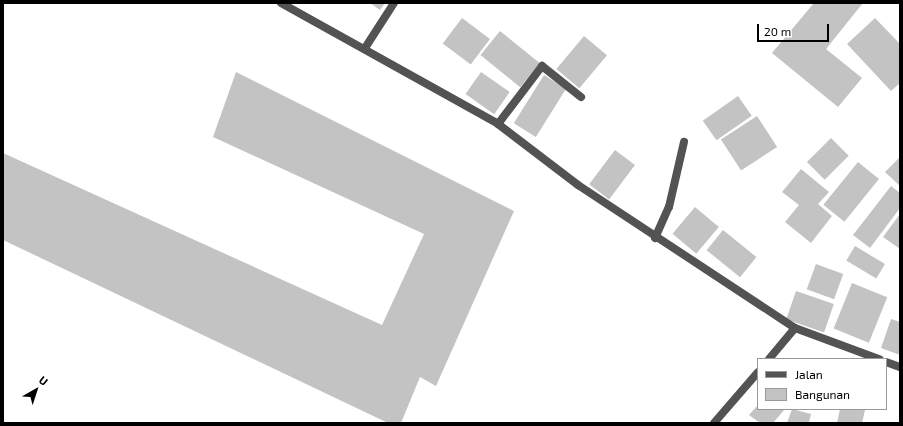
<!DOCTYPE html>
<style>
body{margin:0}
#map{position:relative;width:903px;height:426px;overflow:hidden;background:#fff;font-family:"Exo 2",sans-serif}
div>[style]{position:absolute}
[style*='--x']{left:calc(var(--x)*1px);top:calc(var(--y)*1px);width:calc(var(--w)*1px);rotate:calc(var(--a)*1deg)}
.building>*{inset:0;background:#c3c3c3;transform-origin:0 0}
.street>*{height:8px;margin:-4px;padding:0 4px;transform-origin:4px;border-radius:4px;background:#535353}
span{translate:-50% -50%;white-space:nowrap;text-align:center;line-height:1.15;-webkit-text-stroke:4px #fff;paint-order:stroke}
.frame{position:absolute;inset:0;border:4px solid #000;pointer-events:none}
.legend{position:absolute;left:757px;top:358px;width:130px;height:52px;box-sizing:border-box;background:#fff;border:1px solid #999;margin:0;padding:5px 7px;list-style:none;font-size:12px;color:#000}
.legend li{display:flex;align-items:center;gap:8px;height:20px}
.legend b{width:20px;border:1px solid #999}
.north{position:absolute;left:16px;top:370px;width:40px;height:40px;-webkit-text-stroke:3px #fff;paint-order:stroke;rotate:39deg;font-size:11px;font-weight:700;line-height:16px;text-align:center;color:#000}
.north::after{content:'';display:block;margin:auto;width:14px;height:18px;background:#000;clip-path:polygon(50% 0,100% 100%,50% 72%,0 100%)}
.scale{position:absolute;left:757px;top:24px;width:72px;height:18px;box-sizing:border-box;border:2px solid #000;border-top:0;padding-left:5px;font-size:12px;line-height:14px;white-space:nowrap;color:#000;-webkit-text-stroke:3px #fff;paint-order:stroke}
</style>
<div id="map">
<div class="building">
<div style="clip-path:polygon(370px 3px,385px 3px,380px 10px)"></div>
<div style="clip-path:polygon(814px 3px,863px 3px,826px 49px,862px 78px,838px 107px,772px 53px)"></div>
<div style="left:462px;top:18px;width:35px;height:32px;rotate:37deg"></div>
<div style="clip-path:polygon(875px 18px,900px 44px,900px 83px,891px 91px,847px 44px)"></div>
<div style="left:500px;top:31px;width:51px;height:31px;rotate:39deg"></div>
<div style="left:584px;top:36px;width:30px;height:43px;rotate:40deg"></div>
<div style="clip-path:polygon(236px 72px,514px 211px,436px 386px,420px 377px,401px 423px,388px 423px,3px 240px,3px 153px,382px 325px,424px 234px,213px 137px)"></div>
<div style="left:481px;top:72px;width:35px;height:27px;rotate:35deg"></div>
<div style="left:544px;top:75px;width:26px;height:57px;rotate:32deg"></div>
<div style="left:738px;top:96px;width:24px;height:43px;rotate:55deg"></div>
<div style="left:757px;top:116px;width:37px;height:43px;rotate:57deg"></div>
<div style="left:831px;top:138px;width:25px;height:34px;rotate:45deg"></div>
<div style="left:615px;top:150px;width:25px;height:43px;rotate:37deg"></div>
<div style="clip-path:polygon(900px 157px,900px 186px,885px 172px)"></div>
<div style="left:858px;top:162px;width:27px;height:55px;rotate:39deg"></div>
<div style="clip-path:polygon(801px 169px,829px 192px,818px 204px,832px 216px,811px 243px,785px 222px,799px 205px,782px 192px)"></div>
<div style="clip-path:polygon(891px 186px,900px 193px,900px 208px,870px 248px,853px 235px)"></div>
<div style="left:695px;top:207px;width:31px;height:35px;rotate:40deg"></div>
<div style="clip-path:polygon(900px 214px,900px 249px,883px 237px)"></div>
<div style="left:723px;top:230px;width:43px;height:26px;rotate:39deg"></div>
<div style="left:855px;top:246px;width:35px;height:17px;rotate:31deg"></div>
<div style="left:816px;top:264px;width:29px;height:27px;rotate:20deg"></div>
<div style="left:852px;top:283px;width:38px;height:49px;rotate:22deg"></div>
<div style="left:796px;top:291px;width:40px;height:30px;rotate:19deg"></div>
<div style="clip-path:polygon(891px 319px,900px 322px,900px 355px,881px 348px)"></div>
<div style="clip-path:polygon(758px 405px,758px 409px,785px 409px,773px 423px,760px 423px,749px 415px)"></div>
<div style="clip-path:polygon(792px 409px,811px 414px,809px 423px,787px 423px)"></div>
<div style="clip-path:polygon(840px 409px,865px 410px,862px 423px,837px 423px)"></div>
</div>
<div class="street">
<div style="--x:281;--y:3;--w:248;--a:29.1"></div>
<div style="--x:498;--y:124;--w:101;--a:37.3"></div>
<div style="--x:578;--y:185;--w:260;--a:33.4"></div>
<div style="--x:795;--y:328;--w:90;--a:20.3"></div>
<div style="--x:365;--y:48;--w:54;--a:-57.2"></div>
<div style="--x:498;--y:124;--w:73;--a:-52.8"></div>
<div style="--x:542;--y:66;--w:50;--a:38.5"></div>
<div style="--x:655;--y:238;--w:34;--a:-66"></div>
<div style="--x:669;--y:207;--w:67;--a:-77"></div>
<div style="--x:769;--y:359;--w:40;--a:-50"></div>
<div style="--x:886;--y:362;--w:15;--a:20"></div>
<div style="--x:714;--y:423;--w:67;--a:-49.2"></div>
</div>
<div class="frame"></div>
<ul class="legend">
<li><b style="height:5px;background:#535353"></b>Jalan</li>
<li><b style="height:11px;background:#c3c3c3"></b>Bangunan</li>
</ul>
<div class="north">U</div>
<div class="scale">20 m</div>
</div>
